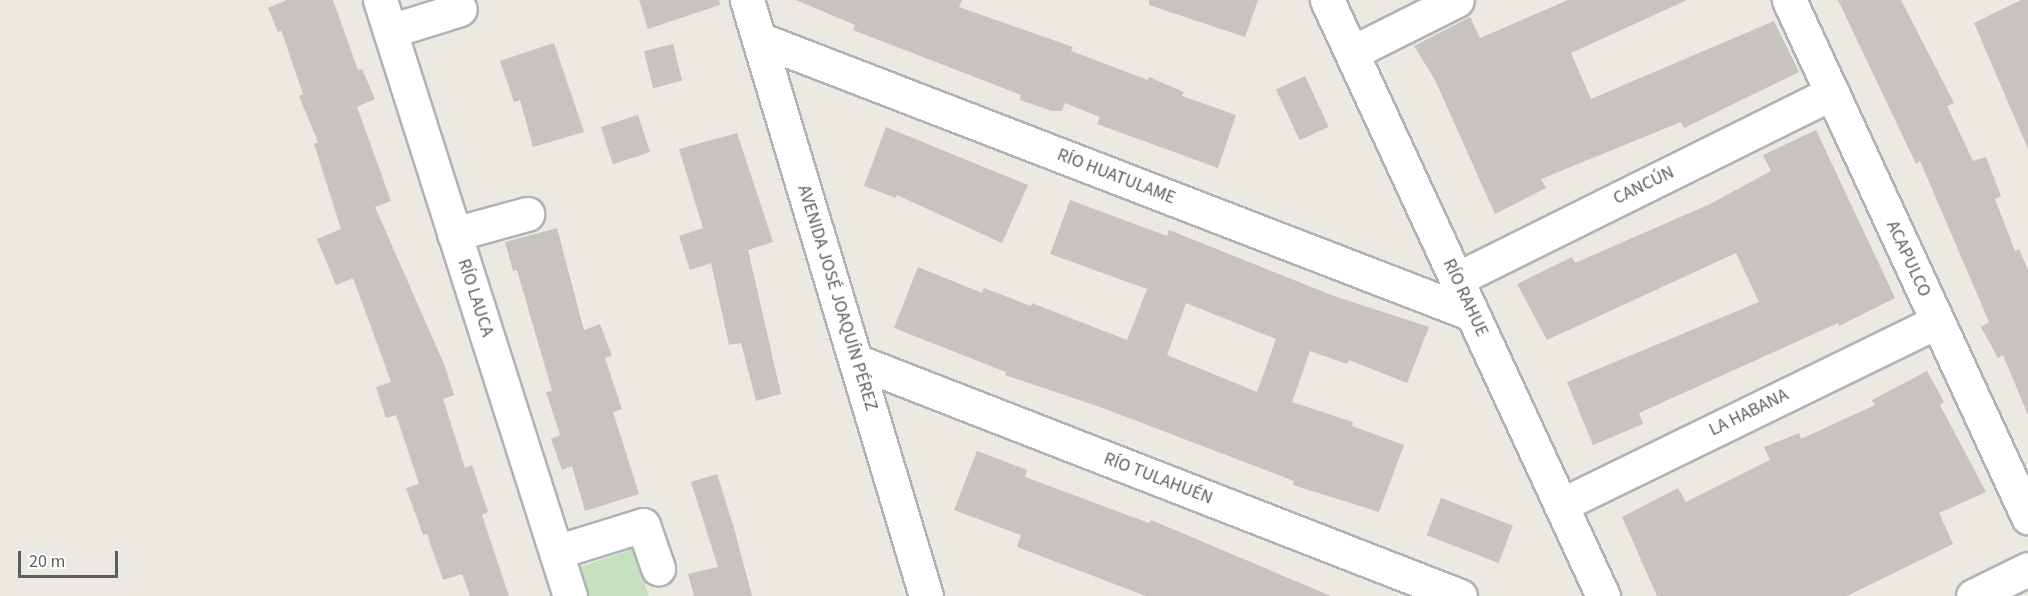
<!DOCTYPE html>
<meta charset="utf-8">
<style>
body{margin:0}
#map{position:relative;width:2028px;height:596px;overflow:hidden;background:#ece8e2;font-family:"Source Sans 3",sans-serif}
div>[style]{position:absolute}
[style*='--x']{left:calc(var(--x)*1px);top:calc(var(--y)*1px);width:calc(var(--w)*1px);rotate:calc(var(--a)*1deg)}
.green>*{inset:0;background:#c5e1c0}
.building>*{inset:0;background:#c7c3be;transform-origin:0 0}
.roads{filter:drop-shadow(2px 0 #afb3b6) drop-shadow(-2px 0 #afb3b6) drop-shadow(0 2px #afb3b6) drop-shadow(0 -2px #afb3b6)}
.street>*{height:33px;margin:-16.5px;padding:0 16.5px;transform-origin:16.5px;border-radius:16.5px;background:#fff}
.secondary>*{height:33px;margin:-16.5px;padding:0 16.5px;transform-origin:16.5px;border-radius:16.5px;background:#fff}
span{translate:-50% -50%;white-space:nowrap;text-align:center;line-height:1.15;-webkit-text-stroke:6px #fff;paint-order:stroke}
.street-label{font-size:18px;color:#5a5e61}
.scale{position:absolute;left:18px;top:551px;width:100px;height:27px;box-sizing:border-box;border:3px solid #5a5e61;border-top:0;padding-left:8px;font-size:18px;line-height:21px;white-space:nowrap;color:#5a5e61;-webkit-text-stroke:4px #fff;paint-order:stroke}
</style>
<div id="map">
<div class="green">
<div style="clip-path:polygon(633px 549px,649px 596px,586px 596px,577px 568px)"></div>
</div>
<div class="building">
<div style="clip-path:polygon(287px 0,333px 0,358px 70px,362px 69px,375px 99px,357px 107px,391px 201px,375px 207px,444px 364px,454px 395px,443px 399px,465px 468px,472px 465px,488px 512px,482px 515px,509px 596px,470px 596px,462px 574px,443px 580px,427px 534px,423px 535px,406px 488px,419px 484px,396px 415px,386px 418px,376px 387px,391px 382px,373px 332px,353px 278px,336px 285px,317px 239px,341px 229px,314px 144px,318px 142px,299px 96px,303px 94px,281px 30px,278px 32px,268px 8px)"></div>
<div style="clip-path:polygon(639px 0,719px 0,720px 5px,648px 29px)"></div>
<div style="clip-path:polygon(796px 0,962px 0,959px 7px,1073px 47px,1071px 51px,1148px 80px,1149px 77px,1184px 92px,1182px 96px,1236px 115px,1218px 168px,1097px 124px,1100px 117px,1065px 103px,1062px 111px,1052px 111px,1020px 100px,1021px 95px,853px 30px,855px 25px)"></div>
<div style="clip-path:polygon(1149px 0,1258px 0,1245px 37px,1149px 5px)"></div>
<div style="clip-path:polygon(1568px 0,1687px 0,1571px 53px,1591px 99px,1774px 21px,1799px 72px,1684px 128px,1681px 122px,1541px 179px,1546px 188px,1495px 214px,1435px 80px,1414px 46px,1470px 17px,1480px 38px)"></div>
<div style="clip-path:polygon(1838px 0,1901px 0,1954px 103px,1947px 106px,1973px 161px,1986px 157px,2001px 196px,1995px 199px,2015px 251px,2019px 249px,2028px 270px,2028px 415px,2003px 355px,1998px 358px,1981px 327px,1989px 322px,1920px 161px,1916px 164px)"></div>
<div style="clip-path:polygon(2021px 0,2028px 0,2028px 149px,1974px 23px)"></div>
<div style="clip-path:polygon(554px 43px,584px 132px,533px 147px,520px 100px,514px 102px,500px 61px)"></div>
<div style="left:673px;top:44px;width:38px;height:30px;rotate:76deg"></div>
<div style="left:1305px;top:76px;width:56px;height:32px;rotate:65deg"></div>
<div style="left:638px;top:115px;width:39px;height:39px;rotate:72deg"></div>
<div style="clip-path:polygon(886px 127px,1028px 185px,1002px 243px,897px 195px,896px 198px,864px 186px)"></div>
<div style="clip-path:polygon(1816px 130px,1895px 298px,1839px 326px,1838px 323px,1639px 413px,1643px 424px,1593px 445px,1567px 382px,1759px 302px,1736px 253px,1547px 340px,1517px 284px,1572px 257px,1575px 263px,1710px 204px,1771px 171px,1763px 155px)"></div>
<div style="clip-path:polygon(737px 133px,773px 242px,748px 250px,781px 394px,756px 401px,741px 343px,729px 345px,711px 263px,690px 270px,679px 236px,703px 228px,679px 149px)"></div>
<div style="clip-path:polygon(evenodd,1070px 200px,1167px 236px,1169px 230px,1334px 296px,1429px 327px,1407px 383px,1349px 360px,1347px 364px,1310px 351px,1292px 402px,1353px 422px,1352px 426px,1404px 445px,1379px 512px,1293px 485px,1294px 481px,1100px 407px,1005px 375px,1006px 372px,894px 328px,918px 267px,982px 293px,984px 288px,1031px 306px,1032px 303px,1127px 340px,1147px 289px,1050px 254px,1070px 200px,1186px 303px,1276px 339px,1257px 392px,1167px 355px,1186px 303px)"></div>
<div style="clip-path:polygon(557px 228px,584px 330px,600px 324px,612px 356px,605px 358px,622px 409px,613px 412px,639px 494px,585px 511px,572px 466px,562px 470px,551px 439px,560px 435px,546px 392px,552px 391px,517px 270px,513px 271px,505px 242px)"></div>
<div style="clip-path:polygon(1927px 371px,1944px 402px,1940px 405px,1986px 492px,1939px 513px,1953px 544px,1847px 596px,1657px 596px,1622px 517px,1678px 488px,1686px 502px,1770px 460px,1764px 447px,1799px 433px,1801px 439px,1875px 405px,1872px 400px)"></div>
<div style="clip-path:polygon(977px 451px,1027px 470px,1025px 477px,1149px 523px,1151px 520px,1331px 596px,1146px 596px,1017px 547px,1021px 535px,954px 510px)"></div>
<div style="clip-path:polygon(717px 474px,734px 528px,752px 596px,694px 596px,688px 574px,718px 567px,691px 482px)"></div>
<div style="left:1441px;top:498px;width:77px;height:40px;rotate:21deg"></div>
</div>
<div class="roads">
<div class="street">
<div style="--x:380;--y:0;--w:626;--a:72.32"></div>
<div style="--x:1327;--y:0;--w:657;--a:65.15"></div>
<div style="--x:1789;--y:0;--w:570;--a:65.19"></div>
<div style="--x:390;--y:31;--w:73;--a:-17.4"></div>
<div style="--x:759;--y:39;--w:764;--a:21.09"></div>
<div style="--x:1353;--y:52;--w:116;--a:-26.6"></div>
<div style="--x:454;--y:234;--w:76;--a:-15.3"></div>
<div style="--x:1457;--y:279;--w:419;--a:-26.4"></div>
<div style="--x:856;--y:361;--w:648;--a:21.26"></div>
<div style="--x:1561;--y:505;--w:418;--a:-26"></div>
<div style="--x:556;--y:552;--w:91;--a:-17.2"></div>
<div style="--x:643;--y:525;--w:46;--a:70.8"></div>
<div style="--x:1973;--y:596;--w:61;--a:-26.1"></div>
</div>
<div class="secondary">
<div style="--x:747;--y:0;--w:622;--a:73.28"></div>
</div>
</div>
<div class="street-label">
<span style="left:1116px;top:177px;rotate:21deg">RÍO HUATULAME</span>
<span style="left:1644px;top:186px;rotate:-26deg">CANCÚN</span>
<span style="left:1908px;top:259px;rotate:65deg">ACAPULCO</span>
<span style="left:475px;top:298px;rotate:72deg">RÍO LAUCA</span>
<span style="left:837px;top:298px;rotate:73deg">AVENIDA JOSÉ JOAQUÍN PÉREZ</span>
<span style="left:1465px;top:298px;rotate:65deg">RÍO RAHUE</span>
<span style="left:1749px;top:413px;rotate:-26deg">LA HABANA</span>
<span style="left:1158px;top:479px;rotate:21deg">RÍO TULAHUÉN</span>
</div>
<div class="scale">20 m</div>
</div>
